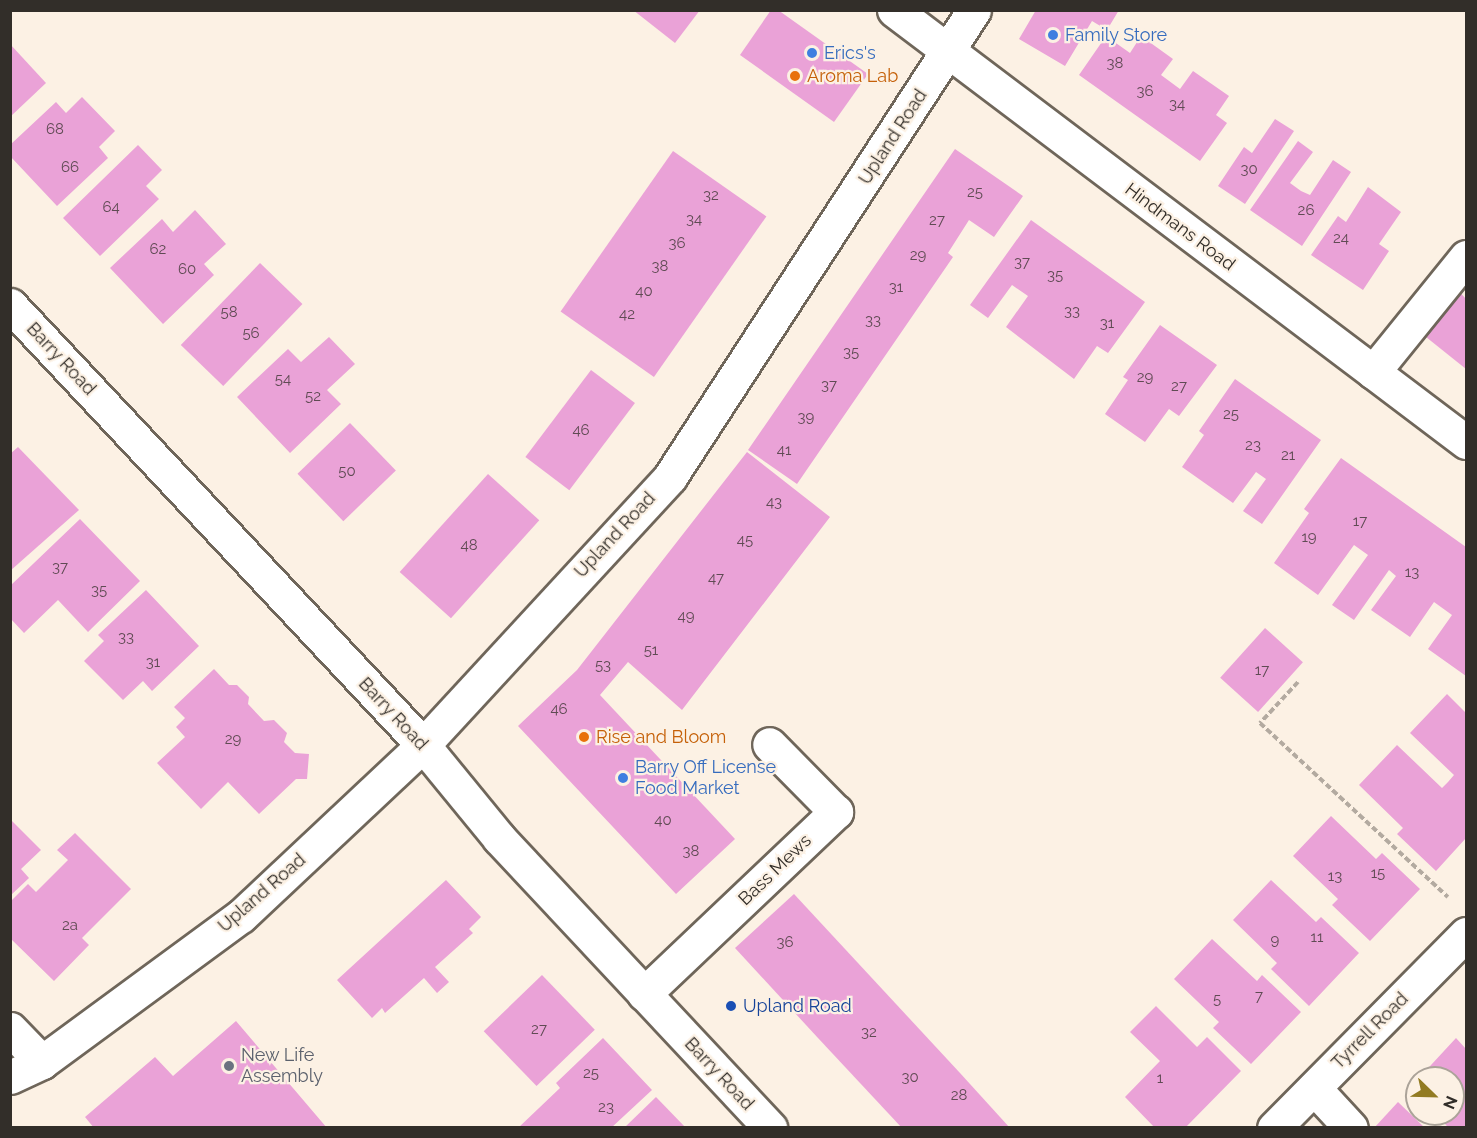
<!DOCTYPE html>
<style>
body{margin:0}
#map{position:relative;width:1477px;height:1138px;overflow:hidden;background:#fcf1e4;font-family:Raleway,sans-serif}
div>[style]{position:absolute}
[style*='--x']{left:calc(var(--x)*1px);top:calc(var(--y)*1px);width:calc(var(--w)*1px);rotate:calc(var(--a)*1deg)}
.building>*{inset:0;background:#eaa2d7;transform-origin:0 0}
.path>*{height:4px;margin-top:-2px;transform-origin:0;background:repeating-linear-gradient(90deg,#b3aaa0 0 6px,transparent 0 9px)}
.roads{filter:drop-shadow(2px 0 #6f665a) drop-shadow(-2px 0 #6f665a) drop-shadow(0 2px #6f665a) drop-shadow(0 -2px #6f665a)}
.minor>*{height:33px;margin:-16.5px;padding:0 16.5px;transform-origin:16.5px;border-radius:16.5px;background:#fff}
.major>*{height:33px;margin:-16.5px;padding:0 16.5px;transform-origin:16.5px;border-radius:16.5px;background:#fff}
.dots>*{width:16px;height:16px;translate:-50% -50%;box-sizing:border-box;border:3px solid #fcf1e4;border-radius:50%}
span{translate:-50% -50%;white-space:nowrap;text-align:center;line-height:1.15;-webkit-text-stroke:4.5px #fcf1e4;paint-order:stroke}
.number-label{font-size:15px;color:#604b54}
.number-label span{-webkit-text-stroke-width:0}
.shop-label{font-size:18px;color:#366cbe}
.left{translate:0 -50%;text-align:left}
.food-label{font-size:18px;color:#c56008}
.street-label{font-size:18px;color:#322e29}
.transit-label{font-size:18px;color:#164399}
.worship-label{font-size:18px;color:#5b616d}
.frame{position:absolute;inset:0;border:12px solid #322e29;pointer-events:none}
.north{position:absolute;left:1405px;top:1066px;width:60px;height:60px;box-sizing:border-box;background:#fcf1e4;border:2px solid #aba399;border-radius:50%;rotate:113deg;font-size:16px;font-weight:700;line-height:24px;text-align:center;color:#322e29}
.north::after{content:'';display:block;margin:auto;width:21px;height:27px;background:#927b22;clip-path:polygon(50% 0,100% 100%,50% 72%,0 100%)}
</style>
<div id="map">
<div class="building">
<div style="clip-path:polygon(633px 10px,700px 10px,675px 43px)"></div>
<div style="clip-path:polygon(771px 10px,778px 10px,868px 74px,834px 122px,740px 55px)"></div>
<div style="clip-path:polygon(1036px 10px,1119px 10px,1107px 30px,1092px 21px,1065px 66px,1019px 39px)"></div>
<div style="clip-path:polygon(1106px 36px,1130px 53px,1141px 36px,1173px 59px,1161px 75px,1180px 89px,1193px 71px,1229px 96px,1216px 115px,1227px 123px,1200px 161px,1079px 75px)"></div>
<div style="clip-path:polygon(10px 44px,46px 83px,10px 117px)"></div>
<div style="clip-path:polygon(82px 97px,115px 131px,99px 147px,108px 158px,57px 206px,10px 156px,10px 145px,56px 102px,66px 113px)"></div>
<div style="clip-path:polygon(1275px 119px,1294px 131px,1245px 204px,1218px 186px,1244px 147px,1252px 153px)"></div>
<div style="clip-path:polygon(1298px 141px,1313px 152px,1290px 183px,1301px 191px,1310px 195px,1333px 160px,1351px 172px,1302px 246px,1250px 210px)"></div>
<div style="clip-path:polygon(138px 145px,162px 170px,146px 186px,159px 199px,100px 256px,63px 218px)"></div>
<div style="clip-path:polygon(955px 149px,1023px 196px,994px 237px,969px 220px,948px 253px,953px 257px,797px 484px,748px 450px)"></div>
<div style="left:673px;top:151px;width:114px;height:196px;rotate:35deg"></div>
<div style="clip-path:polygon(1368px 187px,1401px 212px,1379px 244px,1389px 251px,1363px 290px,1311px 255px,1338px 216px,1346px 222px)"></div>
<div style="clip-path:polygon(195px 210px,226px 244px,204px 264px,214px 275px,163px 324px,110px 268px,162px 219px,173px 232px)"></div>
<div style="clip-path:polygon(1031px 220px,1145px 302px,1108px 353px,1097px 346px,1074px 379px,1006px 327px,1028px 296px,1012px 285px,988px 318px,970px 305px)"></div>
<div style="left:260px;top:263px;width:59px;height:114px;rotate:44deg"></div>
<div style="clip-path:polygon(1455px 287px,1466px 299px,1466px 369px,1421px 333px)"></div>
<div style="clip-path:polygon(1160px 325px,1217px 365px,1179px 416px,1169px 409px,1145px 442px,1105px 414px,1128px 380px,1123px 377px)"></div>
<div style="clip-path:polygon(329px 337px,355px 364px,327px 390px,341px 404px,290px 453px,237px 397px,288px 349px,301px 362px)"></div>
<div style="left:591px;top:370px;width:55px;height:109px;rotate:37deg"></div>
<div style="clip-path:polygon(1235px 379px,1321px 440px,1262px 524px,1243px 511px,1266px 479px,1256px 472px,1233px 503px,1182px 467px,1204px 435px,1199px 431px)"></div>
<div style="left:350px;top:423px;width:66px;height:73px;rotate:46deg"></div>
<div style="clip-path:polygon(18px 447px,79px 510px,10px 571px,10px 454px)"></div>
<div style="clip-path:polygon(747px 452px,830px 517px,682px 710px,628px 662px,600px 695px,735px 839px,676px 894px,518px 726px,577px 670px)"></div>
<div style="clip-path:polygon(1341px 458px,1466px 547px,1466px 676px,1428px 649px,1452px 615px,1434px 602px,1410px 637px,1371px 610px,1396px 576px,1389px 570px,1354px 620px,1332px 605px,1368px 555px,1354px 545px,1318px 595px,1274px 563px,1309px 513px,1304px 509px)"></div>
<div style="left:488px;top:474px;width:69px;height:132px;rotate:42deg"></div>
<div style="clip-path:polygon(80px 519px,140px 581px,88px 632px,58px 600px,24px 633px,10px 618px,10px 586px)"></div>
<div style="clip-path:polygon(146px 590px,199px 646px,152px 691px,143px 681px,123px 700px,84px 661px,104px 641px,98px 635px)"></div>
<div style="left:1265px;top:628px;width:51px;height:67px;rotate:42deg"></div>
<div style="clip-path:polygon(214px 669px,229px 685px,237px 685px,249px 697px,248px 704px,264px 721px,274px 720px,287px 733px,284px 742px,295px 753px,309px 754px,307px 779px,296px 779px,259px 814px,228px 782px,201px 809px,157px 763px,185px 737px,176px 727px,185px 718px,174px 707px)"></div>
<div style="clip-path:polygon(1447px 694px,1466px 713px,1466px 838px,1436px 871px,1397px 834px,1403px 828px,1359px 785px,1397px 745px,1442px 788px,1448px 782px,1454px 775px,1410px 733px)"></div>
<div style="clip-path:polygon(1331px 816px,1376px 859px,1382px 853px,1420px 889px,1370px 941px,1332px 905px,1338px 899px,1293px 856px)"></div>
<div style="clip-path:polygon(10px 819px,41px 850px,21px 869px,29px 878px,10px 896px)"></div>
<div style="clip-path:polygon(75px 833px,131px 889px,82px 938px,89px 945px,54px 981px,10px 938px,10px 902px,28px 884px,36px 892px,68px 860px,57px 850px)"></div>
<div style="clip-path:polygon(446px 880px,481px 917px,469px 929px,473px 933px,435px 967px,449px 982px,437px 993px,424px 978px,385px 1013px,382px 1008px,372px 1018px,337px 980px)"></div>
<div style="clip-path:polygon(1271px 880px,1316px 922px,1321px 917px,1359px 953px,1309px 1006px,1271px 969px,1277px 963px,1233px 920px)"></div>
<div style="clip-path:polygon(794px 894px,960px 1073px,1010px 1128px,902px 1128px,818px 1038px,735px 948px)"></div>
<div style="clip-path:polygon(1212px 939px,1257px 981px,1262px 975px,1301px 1012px,1251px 1064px,1213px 1028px,1219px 1022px,1174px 979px)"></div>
<div style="left:542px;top:975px;width:76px;height:81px;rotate:46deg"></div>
<div style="clip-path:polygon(1156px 1006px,1197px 1047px,1207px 1037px,1241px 1071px,1185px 1128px,1155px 1128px,1125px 1097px,1160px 1061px,1130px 1032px)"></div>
<div style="clip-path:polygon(236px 1021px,327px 1128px,94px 1128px,85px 1117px,155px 1057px,173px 1076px)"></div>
<div style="clip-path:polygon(603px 1038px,652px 1090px,611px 1128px,518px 1128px,560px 1088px,556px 1083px)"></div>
<div style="clip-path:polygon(1456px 1038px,1466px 1049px,1466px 1128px,1449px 1128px,1435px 1114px,1453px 1114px,1453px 1078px,1419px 1078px)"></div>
<div style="clip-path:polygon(1417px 1080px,1417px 1097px,1409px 1089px)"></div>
<div style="clip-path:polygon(656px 1097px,686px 1128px,624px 1128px)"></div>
<div style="clip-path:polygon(1398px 1102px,1425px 1128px,1374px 1128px)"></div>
</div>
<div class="path">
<div style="--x:1298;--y:682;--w:56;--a:132.8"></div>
<div style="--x:1260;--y:723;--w:256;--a:42.8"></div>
</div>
<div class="roads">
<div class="minor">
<div style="--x:894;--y:10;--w:717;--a:37.06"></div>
<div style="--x:1373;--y:372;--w:148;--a:-51"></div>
<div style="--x:644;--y:994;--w:265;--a:-43.5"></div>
<div style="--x:836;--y:812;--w:95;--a:-134.6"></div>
<div style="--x:10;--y:1029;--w:46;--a:45.9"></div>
<div style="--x:10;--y:1077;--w:35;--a:-25"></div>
<div style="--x:42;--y:1062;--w:247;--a:-36.3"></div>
<div style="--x:241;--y:916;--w:250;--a:-43.2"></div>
<div style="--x:423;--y:745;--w:364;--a:-47.3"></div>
<div style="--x:670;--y:477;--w:557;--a:-56.94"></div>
<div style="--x:1314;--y:1088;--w:54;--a:47.2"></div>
<div style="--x:1274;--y:1128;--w:273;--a:-45.3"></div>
</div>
<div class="major">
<div style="--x:10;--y:305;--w:603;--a:46.81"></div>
<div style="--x:423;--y:745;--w:120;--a:50.7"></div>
<div style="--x:499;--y:838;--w:397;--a:46.9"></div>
</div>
</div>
<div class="dots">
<div style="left:1053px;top:35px;background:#3f7fe0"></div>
<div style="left:812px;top:53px;background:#3f7fe0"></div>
<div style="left:795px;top:76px;background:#e8710a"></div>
<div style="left:584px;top:737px;background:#e8710a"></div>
<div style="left:623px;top:778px;background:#3f7fe0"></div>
<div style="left:731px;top:1006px;background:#1a4fb4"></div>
<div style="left:229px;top:1066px;background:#6b7280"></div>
</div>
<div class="number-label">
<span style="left:1115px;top:64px">38</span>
<span style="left:1145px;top:92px">36</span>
<span style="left:1177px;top:105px">34</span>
<span style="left:55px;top:130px">68</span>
<span style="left:70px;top:168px">66</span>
<span style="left:1249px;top:170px">30</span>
<span style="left:975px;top:193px">25</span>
<span style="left:711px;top:196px">32</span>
<span style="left:111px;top:208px">64</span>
<span style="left:1306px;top:211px">26</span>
<span style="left:694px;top:220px">34</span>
<span style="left:937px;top:221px">27</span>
<span style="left:1341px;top:239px">24</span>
<span style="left:677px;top:244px">36</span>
<span style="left:158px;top:250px">62</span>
<span style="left:918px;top:256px">29</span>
<span style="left:1022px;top:263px">37</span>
<span style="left:660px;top:267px">38</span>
<span style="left:187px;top:270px">60</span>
<span style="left:1055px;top:276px">35</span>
<span style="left:896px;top:288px">31</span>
<span style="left:644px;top:292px">40</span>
<span style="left:1072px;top:312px">33</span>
<span style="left:229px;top:313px">58</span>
<span style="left:627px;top:315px">42</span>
<span style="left:873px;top:321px">33</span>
<span style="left:1107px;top:324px">31</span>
<span style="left:251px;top:334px">56</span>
<span style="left:851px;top:353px">35</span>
<span style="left:1145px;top:378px">29</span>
<span style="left:283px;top:380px">54</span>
<span style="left:829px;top:386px">37</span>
<span style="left:1179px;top:387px">27</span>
<span style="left:313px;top:397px">52</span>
<span style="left:1231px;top:415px">25</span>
<span style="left:806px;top:418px">39</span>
<span style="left:581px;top:431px">46</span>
<span style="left:1253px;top:446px">23</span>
<span style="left:784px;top:451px">41</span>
<span style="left:1288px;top:456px">21</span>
<span style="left:347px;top:472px">50</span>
<span style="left:774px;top:503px">43</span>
<span style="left:1360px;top:522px">17</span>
<span style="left:1309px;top:538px">19</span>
<span style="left:745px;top:541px">45</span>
<span style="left:469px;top:546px">48</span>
<span style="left:60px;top:568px">37</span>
<span style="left:1412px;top:573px">13</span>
<span style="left:716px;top:579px">47</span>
<span style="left:99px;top:591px">35</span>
<span style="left:686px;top:617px">49</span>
<span style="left:126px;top:638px">33</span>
<span style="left:651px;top:651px">51</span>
<span style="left:153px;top:663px">31</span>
<span style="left:603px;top:666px">53</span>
<span style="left:1262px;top:671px">17</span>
<span style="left:559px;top:710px">46</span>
<span style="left:233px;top:740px">29</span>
<span style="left:663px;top:821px">40</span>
<span style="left:691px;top:852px">38</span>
<span style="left:1378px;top:874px">15</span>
<span style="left:1335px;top:877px">13</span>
<span style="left:70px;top:926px">2a</span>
<span style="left:1317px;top:938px">11</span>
<span style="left:1275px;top:941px">9</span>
<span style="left:785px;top:943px">36</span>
<span style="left:1259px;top:997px">7</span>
<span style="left:1217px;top:1000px">5</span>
<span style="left:539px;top:1030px">27</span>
<span style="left:869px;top:1033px">32</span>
<span style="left:591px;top:1074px">25</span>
<span style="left:910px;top:1078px">30</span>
<span style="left:1160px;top:1079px">1</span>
<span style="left:959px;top:1096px">28</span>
<span style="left:606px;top:1108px">23</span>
</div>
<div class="shop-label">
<span class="left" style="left:1065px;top:35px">Family Store</span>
<span class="left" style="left:824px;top:53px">Erics's</span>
<span class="left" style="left:635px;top:778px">Barry Off License<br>Food Market</span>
</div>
<div class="food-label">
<span class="left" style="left:807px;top:76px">Aroma Lab</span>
<span class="left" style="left:596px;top:737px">Rise and Bloom</span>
</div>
<div class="street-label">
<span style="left:893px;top:137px;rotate:-57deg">Upland Road</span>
<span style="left:1180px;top:227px;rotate:37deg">Hindmans Road</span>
<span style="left:61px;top:359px;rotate:47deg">Barry Road</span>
<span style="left:615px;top:535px;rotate:-47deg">Upland Road</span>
<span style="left:393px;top:714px;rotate:47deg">Barry Road</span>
<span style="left:775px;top:870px;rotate:-44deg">Bass Mews</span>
<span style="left:262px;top:893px;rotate:-41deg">Upland Road</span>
<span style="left:1370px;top:1031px;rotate:-45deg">Tyrrell Road</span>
<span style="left:719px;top:1074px;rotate:47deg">Barry Road</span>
</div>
<div class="transit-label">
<span class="left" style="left:743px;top:1006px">Upland Road</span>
</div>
<div class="worship-label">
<span class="left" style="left:241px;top:1066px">New Life<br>Assembly</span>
</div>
<div class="frame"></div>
<div class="north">N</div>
</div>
